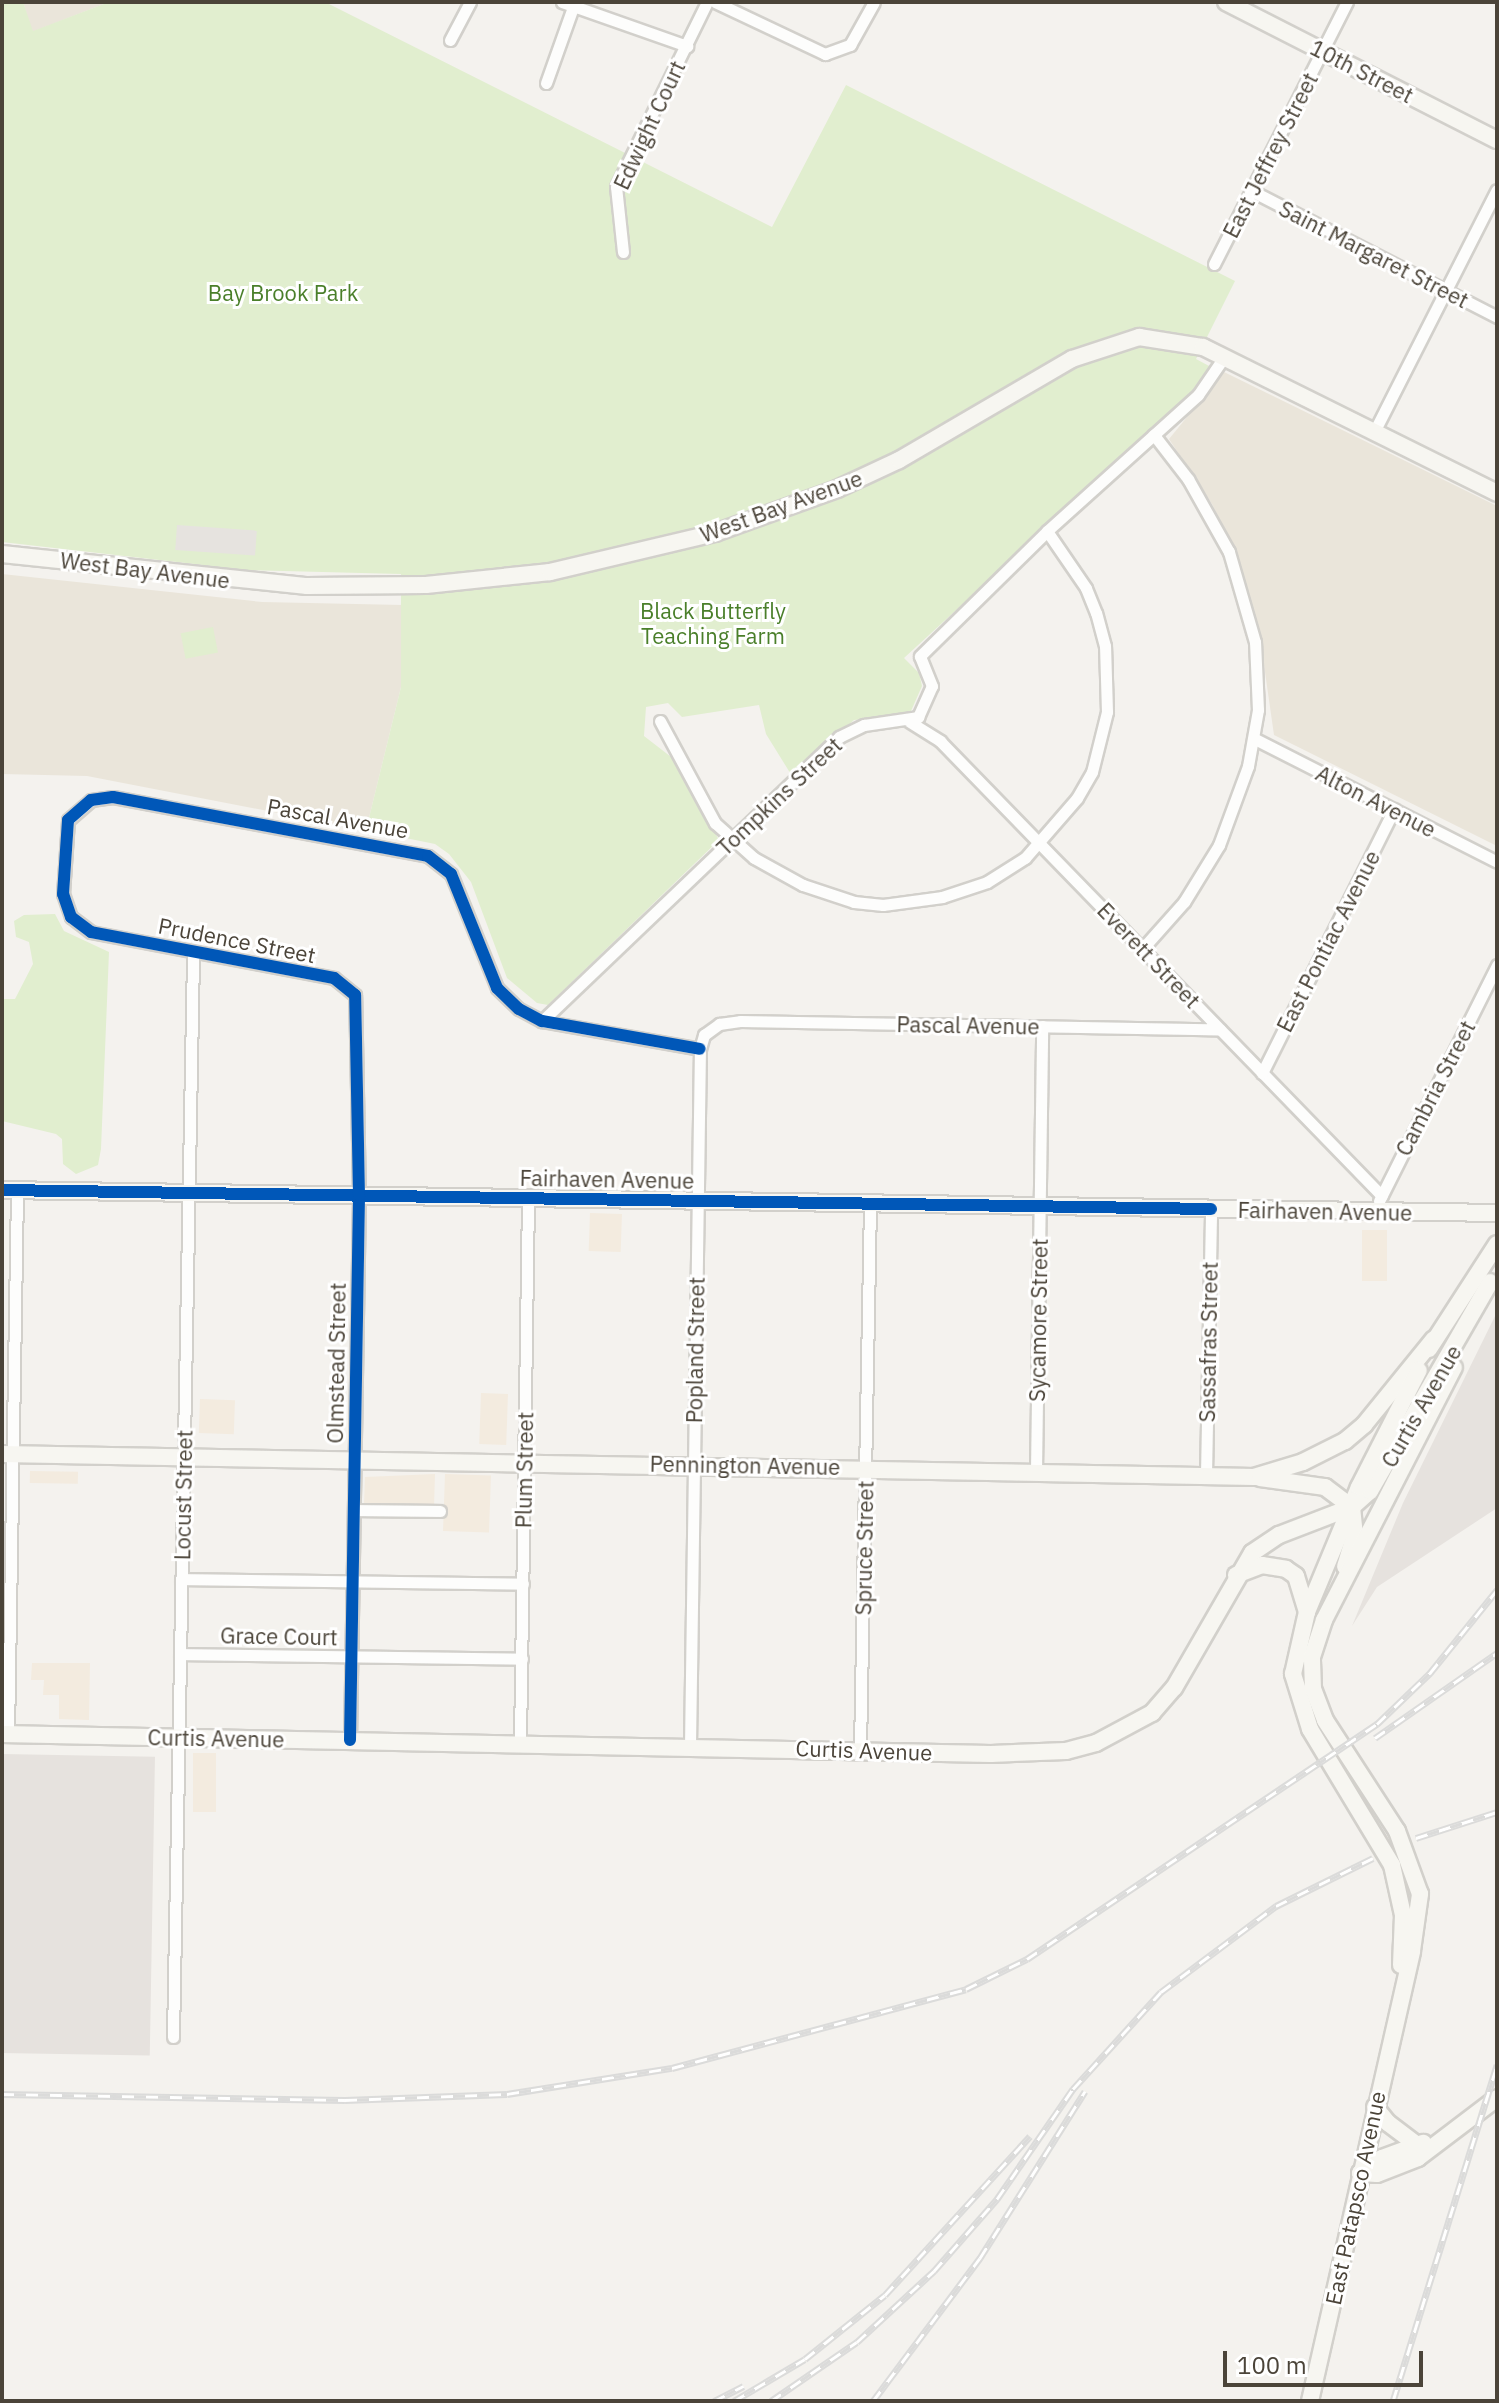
<!DOCTYPE html>
<style>
body{margin:0}
#map{position:relative;width:1499px;height:2403px;overflow:hidden;background:#f4f2ee;font-family:"IBM Plex Sans",sans-serif}
div>[style]{position:absolute}
[style*='--x']{left:calc(var(--x)*1px);top:calc(var(--y)*1px);width:calc(var(--w)*1px);rotate:calc(var(--a)*1deg)}
.commercial>*{inset:0;background:#f3ebdf;transform-origin:0 0}
.industrial>*{inset:0;background:#e6e2de;transform-origin:0 0}
.education>*{inset:0;background:#eae5da}
.green>*{inset:0;background:#e1eecf;transform-origin:0 0}
.parking>*{inset:0;background:#e6e3df;transform-origin:0 0}
.roads{filter:drop-shadow(2px 0 #d2d0cb) drop-shadow(-2px 0 #d2d0cb) drop-shadow(0 2px #d2d0cb) drop-shadow(0 -2px #d2d0cb)}
.street>*{height:11px;margin:-5.5px;padding:0 5.5px;transform-origin:5.5px;border-radius:5.5px;background:#fdfdfc}
.secondary>*{height:16px;margin:-8px;padding:0 8px;transform-origin:8px;border-radius:8px;background:#f7f6f1}
.rail>*{height:7px;margin-top:-3.5px;transform-origin:0;background:repeating-linear-gradient(90deg,#fff 0 12px,#dbdbda 0 24px);box-sizing:border-box;border-block:2px solid #dbdbda}
.cycleway>*{height:12px;margin:-6px;padding:0 6px;transform-origin:6px;border-radius:6px;background:#0057b8}
span{translate:-50% -50%;white-space:nowrap;text-align:center;line-height:1.15;-webkit-text-stroke:6px #fff;paint-order:stroke}
.street-label{font-size:22px;color:#4b4439}
.park-label{font-size:22px;color:#4a7f2a}
.frame{position:absolute;inset:0;border:4px solid #4b4439;pointer-events:none}
.scale{position:absolute;left:1223px;top:2351px;width:200px;height:36px;box-sizing:border-box;border:4px solid #4b4439;border-top:0;padding-left:10px;font-size:24px;line-height:28px;white-space:nowrap;color:#4b4439;-webkit-text-stroke:6px #fff;paint-order:stroke}
</style>
<div id="map">
<div class="commercial">
<div style="left:590px;top:1213px;width:32px;height:38px;rotate:2deg"></div>
<div style="left:1362px;top:1230px;width:25px;height:51px"></div>
<div style="left:481px;top:1393px;width:27px;height:51px;rotate:2deg"></div>
<div style="left:200px;top:1399px;width:35px;height:34px;rotate:2deg"></div>
<div style="left:30px;top:1471px;width:48px;height:12px;rotate:1deg"></div>
<div style="clip-path:polygon(435px 1474px,434px 1506px,364px 1504px,365px 1477px)"></div>
<div style="left:445px;top:1474px;width:46px;height:57px;rotate:2deg"></div>
<div style="clip-path:polygon(32px 1663px,90px 1663px,89px 1720px,59px 1719px,59px 1695px,43px 1695px,44px 1680px,31px 1680px)"></div>
<div style="left:193px;top:1753px;width:23px;height:59px"></div>
</div>
<div class="industrial">
<div style="clip-path:polygon(1497px 1312px,1497px 1508px,1377px 1587px,1352px 1626px,1403px 1503px)"></div>
<div style="left:2px;top:1754px;width:153px;height:299px;rotate:1deg"></div>
</div>
<div class="education">
<div style="clip-path:polygon(23px 2px,109px 2px,32px 32px)"></div>
<div style="clip-path:polygon(1224px 372px,1497px 506px,1497px 846px,1274px 735px,1261px 644px,1235px 551px,1212px 504px,1169px 439px)"></div>
<div style="clip-path:polygon(2px 574px,262px 602px,403px 605px,401px 687px,366px 830px,87px 776px,2px 774px)"></div>
</div>
<div class="green">
<div style="clip-path:polygon(2px 2px,23px 2px,33px 31px,109px 2px,325px 2px,772px 227px,846px 85px,1235px 281px,1196px 359px,1211px 367px,1191px 394px,904px 658px,919px 673px,922px 686px,911px 711px,901px 716px,854px 720px,792px 776px,766px 734px,759px 705px,682px 717px,668px 703px,646px 707px,644px 736px,675px 760px,719px 840px,548px 1005px,537px 1003px,507px 978px,471px 882px,449px 854px,435px 844px,366px 830px,401px 687px,401px 574px,247px 570px,2px 542px)"></div>
<div style="left:213px;top:627px;width:26px;height:33px;rotate:79deg"></div>
<div style="clip-path:polygon(55px 914px,64px 931px,109px 952px,101px 1149px,98px 1165px,76px 1174px,63px 1164px,62px 1139px,56px 1134px,2px 1121px,2px 999px,15px 999px,33px 964px,29px 942px,16px 937px,14px 921px,24px 915px)"></div>
</div>
<div class="parking">
<div style="left:177px;top:525px;width:80px;height:25px;rotate:4deg"></div>
</div>
<div class="roads">
<div class="street">
<div style="--x:562;--y:2;--w:133;--a:19.4"></div>
<div style="--x:715;--y:2;--w:122;--a:25.3"></div>
<div style="--x:825;--y:54;--w:27;--a:-20"></div>
<div style="--x:850;--y:45;--w:49;--a:-60.8"></div>
<div style="--x:450;--y:40;--w:43;--a:-62.2"></div>
<div style="--x:546;--y:83;--w:81;--a:-70.4"></div>
<div style="--x:1252;--y:191;--w:276;--a:27.2"></div>
<div style="--x:623;--y:252;--w:65;--a:-96.1"></div>
<div style="--x:616;--y:187;--w:206;--a:-63.8"></div>
<div style="--x:1214;--y:264;--w:294;--a:-63.1"></div>
<div style="--x:1374;--y:432;--w:271;--a:-63.1"></div>
<div style="--x:660;--y:721;--w:116;--a:61.7"></div>
<div style="--x:715;--y:823;--w:52;--a:41.9"></div>
<div style="--x:754;--y:858;--w:56;--a:28.9"></div>
<div style="--x:803;--y:885;--w:54;--a:18.4"></div>
<div style="--x:854;--y:902;--w:29;--a:6"></div>
<div style="--x:883;--y:905;--w:60;--a:-7.7"></div>
<div style="--x:942;--y:897;--w:47;--a:-18.4"></div>
<div style="--x:987;--y:882;--w:45;--a:-32.3"></div>
<div style="--x:1025;--y:858;--w:79;--a:-49.1"></div>
<div style="--x:1077;--y:798;--w:30;--a:-60"></div>
<div style="--x:1092;--y:772;--w:62;--a:-76"></div>
<div style="--x:1107;--y:712;--w:66;--a:-91.7"></div>
<div style="--x:1105;--y:646;--w:34;--a:-105"></div>
<div style="--x:1096;--y:613;--w:27;--a:-112"></div>
<div style="--x:1086;--y:588;--w:69;--a:-124.4"></div>
<div style="--x:910;--y:722;--w:36;--a:32"></div>
<div style="--x:940;--y:741;--w:634;--a:45.83"></div>
<div style="--x:1255;--y:739;--w:271;--a:26.9"></div>
<div style="--x:1143;--y:948;--w:62;--a:-48.3"></div>
<div style="--x:1184;--y:902;--w:67;--a:-58.4"></div>
<div style="--x:1219;--y:845;--w:84;--a:-69.8"></div>
<div style="--x:1248;--y:766;--w:57;--a:-79.9"></div>
<div style="--x:1258;--y:710;--w:68;--a:-92.5"></div>
<div style="--x:1255;--y:642;--w:94;--a:-106.1"></div>
<div style="--x:1229;--y:552;--w:84;--a:-119.3"></div>
<div style="--x:1188;--y:479;--w:56;--a:-127.7"></div>
<div style="--x:542;--y:1021;--w:411;--a:-43.7"></div>
<div style="--x:839;--y:737;--w:28;--a:-26"></div>
<div style="--x:864;--y:725;--w:55;--a:-8.4"></div>
<div style="--x:918;--y:717;--w:34;--a:-66"></div>
<div style="--x:932;--y:686;--w:32;--a:-112"></div>
<div style="--x:920;--y:656;--w:178;--a:-44.5"></div>
<div style="--x:1047;--y:531;--w:203;--a:-42"></div>
<div style="--x:1198;--y:395;--w:46;--a:-55.6"></div>
<div style="--x:1262;--y:1073;--w:295;--a:-63.4"></div>
<div style="--x:1379;--y:1201;--w:264;--a:-63.4"></div>
<div style="--x:1036;--y:1471;--w:445;--a:-89.2"></div>
<div style="--x:1206;--y:1475;--w:266;--a:-88.9"></div>
<div style="--x:354;--y:1510;--w:86;--a:0.7"></div>
<div style="--x:181;--y:1579;--w:342;--a:0.8"></div>
<div style="--x:180;--y:1654;--w:342;--a:0.8"></div>
<div style="--x:8;--y:1734;--w:544;--a:-89.05"></div>
<div style="--x:350;--y:1740;--w:545;--a:-89.05"></div>
<div style="--x:359;--y:1195;--w:200;--a:-91.1"></div>
<div style="--x:355;--y:995;--w:27;--a:-141"></div>
<div style="--x:334;--y:978;--w:247;--a:-169.3"></div>
<div style="--x:91;--y:932;--w:25;--a:-143"></div>
<div style="--x:71;--y:917;--w:24;--a:-109"></div>
<div style="--x:63;--y:894;--w:74;--a:-86.1"></div>
<div style="--x:68;--y:820;--w:30;--a:-41"></div>
<div style="--x:91;--y:800;--w:22;--a:-8"></div>
<div style="--x:113;--y:797;--w:320;--a:10.6"></div>
<div style="--x:428;--y:856;--w:29;--a:38"></div>
<div style="--x:451;--y:874;--w:123;--a:68"></div>
<div style="--x:497;--y:988;--w:30;--a:44"></div>
<div style="--x:519;--y:1009;--w:26;--a:28"></div>
<div style="--x:542;--y:1021;--w:160;--a:10"></div>
<div style="--x:520;--y:1743;--w:545;--a:-89.16"></div>
<div style="--x:690;--y:1746;--w:697;--a:-89.18"></div>
<div style="--x:700;--y:1049;--w:15;--a:-74"></div>
<div style="--x:704;--y:1035;--w:19;--a:-36"></div>
<div style="--x:719;--y:1024;--w:21;--a:-8"></div>
<div style="--x:740;--y:1021;--w:480;--a:1"></div>
<div style="--x:860;--y:1749;--w:546;--a:-88.95"></div>
<div style="--x:173;--y:2037;--w:1084;--a:-88.94"></div>
</div>
<div class="secondary">
<div style="--x:1226;--y:2;--w:304;--a:27"></div>
<div style="--x:2;--y:554;--w:307;--a:6"></div>
<div style="--x:307;--y:586;--w:119;--a:-0.5"></div>
<div style="--x:426;--y:585;--w:125;--a:-6"></div>
<div style="--x:550;--y:572;--w:170;--a:-13.3"></div>
<div style="--x:715;--y:533;--w:130;--a:-19.8"></div>
<div style="--x:837;--y:489;--w:68;--a:-25.1"></div>
<div style="--x:899;--y:460;--w:200;--a:-30.3"></div>
<div style="--x:1072;--y:359;--w:71;--a:-18.2"></div>
<div style="--x:1139;--y:337;--w:65;--a:8.9"></div>
<div style="--x:1203;--y:347;--w:328;--a:26.4"></div>
<div style="--x:2;--y:1190;--w:1495;--a:0.88"></div>
<div style="--x:1429;--y:1349;--w:125;--a:-57.1"></div>
<div style="--x:2;--y:1454;--w:1252;--a:1.05"></div>
<div style="--x:1254;--y:1477;--w:51;--a:-17"></div>
<div style="--x:1303;--y:1462;--w:47;--a:-26.6"></div>
<div style="--x:1345;--y:1441;--w:25;--a:-40"></div>
<div style="--x:1364;--y:1425;--w:111;--a:-50.9"></div>
<div style="--x:1260;--y:1478;--w:66;--a:7.9"></div>
<div style="--x:1325;--y:1487;--w:34;--a:37"></div>
<div style="--x:1352;--y:1507;--w:27;--a:84"></div>
<div style="--x:1355;--y:1534;--w:34;--a:107"></div>
<div style="--x:1236;--y:1575;--w:28;--a:-21"></div>
<div style="--x:1262;--y:1565;--w:24;--a:9"></div>
<div style="--x:1286;--y:1569;--w:12;--a:35"></div>
<div style="--x:1296;--y:1576;--w:38;--a:73"></div>
<div style="--x:2;--y:1734;--w:989;--a:1.16"></div>
<div style="--x:991;--y:1754;--w:75;--a:-2.3"></div>
<div style="--x:1066;--y:1751;--w:31;--a:-15"></div>
<div style="--x:1096;--y:1743;--w:64;--a:-28.2"></div>
<div style="--x:1152;--y:1713;--w:33;--a:-49"></div>
<div style="--x:1174;--y:1688;--w:156;--a:-60"></div>
<div style="--x:1252;--y:1553;--w:32;--a:-34"></div>
<div style="--x:1279;--y:1535;--w:78;--a:-21"></div>
<div style="--x:1352;--y:1507;--w:24;--a:-42"></div>
<div style="--x:1370;--y:1491;--w:241;--a:-60.1"></div>
<div style="--x:1401;--y:1965;--w:50;--a:-87.7"></div>
<div style="--x:1403;--y:1915;--w:51;--a:-102.4"></div>
<div style="--x:1392;--y:1865;--w:159;--a:-121.1"></div>
<div style="--x:1310;--y:1729;--w:58;--a:-107.2"></div>
<div style="--x:1293;--y:1674;--w:64;--a:-77.3"></div>
<div style="--x:1307;--y:1612;--w:135;--a:-67.4"></div>
<div style="--x:1359;--y:1487;--w:131;--a:-62.9"></div>
<div style="--x:1375;--y:2107;--w:21;--a:51"></div>
<div style="--x:1388;--y:2123;--w:38;--a:37"></div>
<div style="--x:1360;--y:2173;--w:17;--a:3"></div>
<div style="--x:1377;--y:2174;--w:44;--a:-21.3"></div>
<div style="--x:1418;--y:2158;--w:99;--a:-37.2"></div>
<div style="--x:1360;--y:2173;--w:27;--a:-34"></div>
<div style="--x:1382;--y:2158;--w:44;--a:-20.1"></div>
<div style="--x:1310;--y:2401;--w:461;--a:-77.2"></div>
<div style="--x:1412;--y:1951;--w:58;--a:-82"></div>
<div style="--x:1420;--y:1894;--w:67;--a:-110.1"></div>
<div style="--x:1397;--y:1831;--w:132;--a:-123"></div>
<div style="--x:1325;--y:1720;--w:33;--a:-111"></div>
<div style="--x:1313;--y:1689;--w:32;--a:-92"></div>
<div style="--x:1312;--y:1657;--w:39;--a:-72"></div>
<div style="--x:1324;--y:1620;--w:284;--a:-62.8"></div>
</div>
</div>
<div class="rail">
<div style="--x:1375;--y:1738;--w:149;--a:-34.9"></div>
<div style="--x:1416;--y:1838;--w:85;--a:-17.8"></div>
<div style="--x:2;--y:2094;--w:343;--a:1"></div>
<div style="--x:345;--y:2100;--w:162;--a:-2.1"></div>
<div style="--x:507;--y:2094;--w:167;--a:-9"></div>
<div style="--x:672;--y:2068;--w:304;--a:-15"></div>
<div style="--x:966;--y:1989;--w:68;--a:-26.2"></div>
<div style="--x:1027;--y:1959;--w:422;--a:-33.9"></div>
<div style="--x:1377;--y:1724;--w:74;--a:-43.9"></div>
<div style="--x:1430;--y:1673;--w:107;--a:-51.1"></div>
<div style="--x:714;--y:2401;--w:33;--a:-27"></div>
<div style="--x:734;--y:2401;--w:82;--a:-30.6"></div>
<div style="--x:805;--y:2359;--w:102;--a:-38.7"></div>
<div style="--x:885;--y:2295;--w:215;--a:-47.6"></div>
<div style="--x:771;--y:2401;--w:104;--a:-34.5"></div>
<div style="--x:857;--y:2342;--w:105;--a:-42.7"></div>
<div style="--x:934;--y:2271;--w:96;--a:-48.8"></div>
<div style="--x:997;--y:2199;--w:134;--a:-55.4"></div>
<div style="--x:1073;--y:2089;--w:131;--a:-47.8"></div>
<div style="--x:1161;--y:1992;--w:144;--a:-36.8"></div>
<div style="--x:1276;--y:1906;--w:108;--a:-26.3"></div>
<div style="--x:873;--y:2401;--w:179;--a:-53.2"></div>
<div style="--x:980;--y:2258;--w:197;--a:-57.8"></div>
<div style="--x:1393;--y:2401;--w:352;--a:-72.8"></div>
</div>
<div class="cycleway">
<div style="--x:2;--y:1190;--w:1209;--a:0.9"></div>
<div style="--x:350;--y:1740;--w:545;--a:-89.05"></div>
<div style="--x:359;--y:1195;--w:200;--a:-91.1"></div>
<div style="--x:355;--y:995;--w:27;--a:-141"></div>
<div style="--x:334;--y:978;--w:247;--a:-169.3"></div>
<div style="--x:91;--y:932;--w:25;--a:-143"></div>
<div style="--x:71;--y:917;--w:24;--a:-109"></div>
<div style="--x:63;--y:894;--w:74;--a:-86.1"></div>
<div style="--x:68;--y:820;--w:30;--a:-41"></div>
<div style="--x:91;--y:800;--w:22;--a:-8"></div>
<div style="--x:113;--y:797;--w:320;--a:10.6"></div>
<div style="--x:428;--y:856;--w:29;--a:38"></div>
<div style="--x:451;--y:874;--w:123;--a:68"></div>
<div style="--x:497;--y:988;--w:30;--a:44"></div>
<div style="--x:519;--y:1009;--w:26;--a:28"></div>
<div style="--x:542;--y:1021;--w:160;--a:10"></div>
</div>
<div class="street-label">
<span style="left:1362px;top:71px;rotate:27deg">10th Street</span>
<span style="left:649px;top:125px;rotate:-65deg">Edwight Court</span>
<span style="left:1270px;top:155px;rotate:-63deg">East Jeffrey Street</span>
<span style="left:1374px;top:254px;rotate:27deg">Saint Margaret Street</span>
<span style="left:781px;top:506px;rotate:-20deg">West Bay Avenue</span>
<span style="left:145px;top:570px;rotate:7deg">West Bay Avenue</span>
<span style="left:779px;top:796px;rotate:-43deg">Tompkins Street</span>
<span style="left:1376px;top:801px;rotate:27deg">Alton Avenue</span>
<span style="left:338px;top:818px;rotate:10deg">Pascal Avenue</span>
<span style="left:237px;top:940px;rotate:11deg">Prudence Street</span>
<span style="left:1328px;top:941px;rotate:-63deg">East Pontiac Avenue</span>
<span style="left:1149px;top:955px;rotate:46deg">Everett Street</span>
<span style="left:968px;top:1025px;rotate:1deg">Pascal Avenue</span>
<span style="left:1435px;top:1088px;rotate:-63deg">Cambria Street</span>
<span style="left:607px;top:1179px;rotate:1deg">Fairhaven Avenue</span>
<span style="left:1325px;top:1211px;rotate:1deg">Fairhaven Avenue</span>
<span style="left:1038px;top:1320px;rotate:-89deg">Sycamore Street</span>
<span style="left:1208px;top:1342px;rotate:-89deg">Sassafras Street</span>
<span style="left:695px;top:1350px;rotate:-89deg">Popland Street</span>
<span style="left:336px;top:1363px;rotate:-89deg">Olmstead Street</span>
<span style="left:1421px;top:1406px;rotate:-60deg">Curtis Avenue</span>
<span style="left:745px;top:1465px;rotate:1deg">Pennington Avenue</span>
<span style="left:524px;top:1470px;rotate:-89deg">Plum Street</span>
<span style="left:183px;top:1495px;rotate:-89deg">Locust Street</span>
<span style="left:864px;top:1548px;rotate:-89deg">Spruce Street</span>
<span style="left:279px;top:1636px;rotate:1deg">Grace Court</span>
<span style="left:216px;top:1738px;rotate:1deg">Curtis Avenue</span>
<span style="left:864px;top:1750px;rotate:2deg">Curtis Avenue</span>
<span style="left:1355px;top:2198px;rotate:-78deg">East Patapsco Avenue</span>
</div>
<div class="park-label">
<span style="left:283px;top:293px">Bay Brook Park</span>
<span style="left:713px;top:623px">Black Butterfly<br>Teaching Farm</span>
</div>
<div class="frame"></div>
<div class="scale">100 m</div>
</div>
